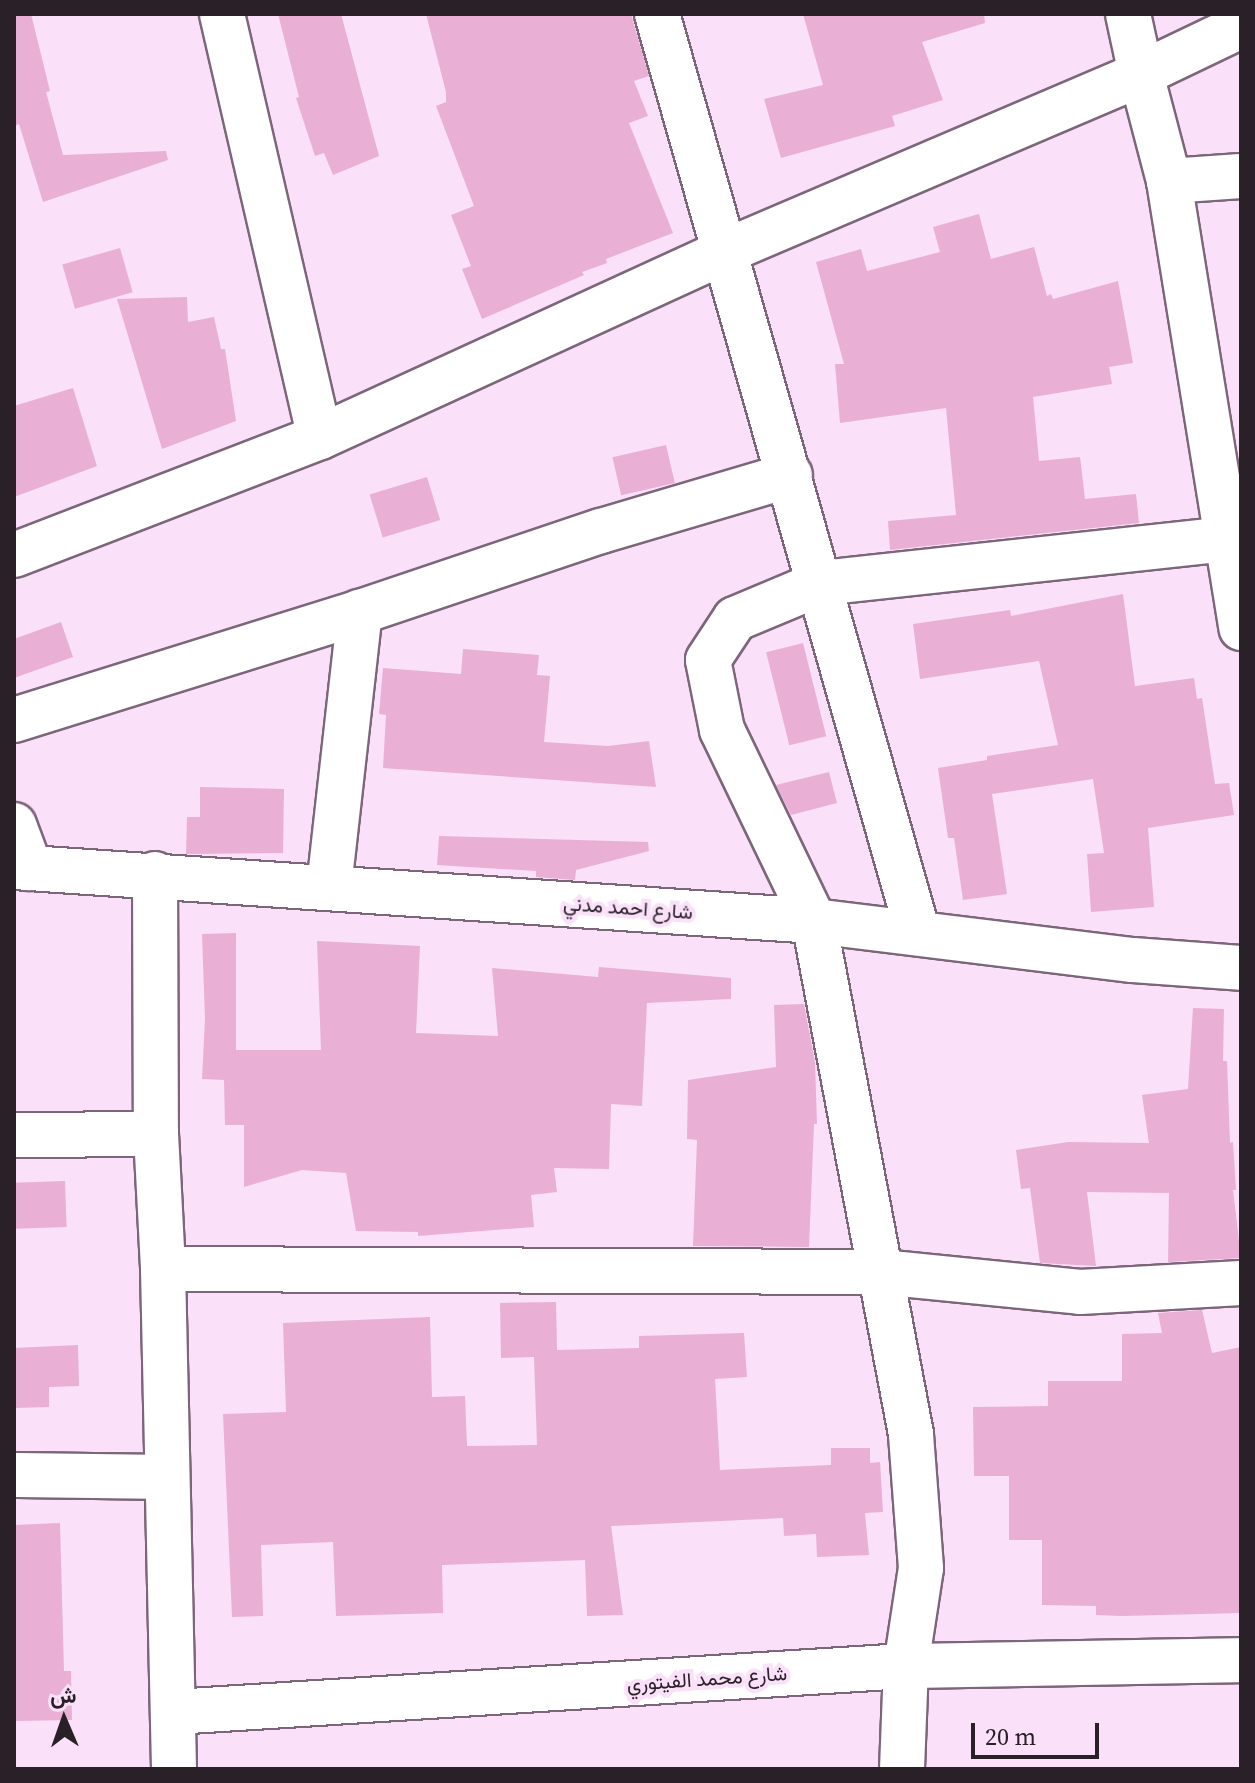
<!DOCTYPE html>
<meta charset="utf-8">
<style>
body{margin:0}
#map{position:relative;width:1255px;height:1783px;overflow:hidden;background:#fae0f8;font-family:"Source Serif 4",Vazirmatn,serif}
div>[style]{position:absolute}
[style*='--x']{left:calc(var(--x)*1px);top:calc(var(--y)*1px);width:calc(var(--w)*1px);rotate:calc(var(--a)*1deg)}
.building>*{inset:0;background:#eaafd5;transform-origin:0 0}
.roads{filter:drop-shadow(2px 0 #7c667a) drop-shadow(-2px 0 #7c667a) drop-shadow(0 2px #7c667a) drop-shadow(0 -2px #7c667a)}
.street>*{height:44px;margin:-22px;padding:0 22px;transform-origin:22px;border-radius:22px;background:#fff}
.secondary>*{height:44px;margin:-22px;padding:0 22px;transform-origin:22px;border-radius:22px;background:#fff}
span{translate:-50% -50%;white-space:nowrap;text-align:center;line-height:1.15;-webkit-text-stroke:8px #fae0f8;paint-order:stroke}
.street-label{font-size:20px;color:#292028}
.frame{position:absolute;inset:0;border:16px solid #292028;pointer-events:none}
.north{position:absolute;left:24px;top:1679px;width:80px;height:80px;-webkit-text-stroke:6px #fae0f8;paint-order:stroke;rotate:358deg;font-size:22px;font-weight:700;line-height:32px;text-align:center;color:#292028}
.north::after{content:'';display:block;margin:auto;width:28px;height:36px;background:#292028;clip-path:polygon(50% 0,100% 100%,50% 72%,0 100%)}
.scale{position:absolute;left:971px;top:1723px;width:128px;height:36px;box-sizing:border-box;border:4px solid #292028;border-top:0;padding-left:10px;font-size:24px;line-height:28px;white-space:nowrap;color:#292028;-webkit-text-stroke:6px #fae0f8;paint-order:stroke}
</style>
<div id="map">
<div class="building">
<div style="clip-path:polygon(14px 14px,31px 14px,50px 91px,46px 92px,63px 155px,166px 151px,168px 160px,43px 202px,19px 124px,14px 126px)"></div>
<div style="clip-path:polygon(278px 14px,341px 14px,379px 156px,333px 175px,324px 153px,315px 156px,296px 98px,299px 97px)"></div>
<div style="clip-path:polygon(426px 14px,631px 14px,649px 76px,634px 81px,648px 116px,629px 123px,673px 233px,606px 259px,607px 263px,582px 272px,584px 275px,482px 319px,462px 269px,471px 266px,451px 215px,474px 206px,436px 106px,446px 102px,446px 92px)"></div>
<div style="clip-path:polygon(803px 14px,984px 14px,985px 23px,922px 42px,943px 100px,892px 116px,895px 126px,781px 158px,764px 99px,823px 85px)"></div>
<div style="clip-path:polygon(979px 214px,991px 259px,1034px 247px,1047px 296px,1051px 294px,1053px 299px,1118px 281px,1133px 363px,1109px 367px,1112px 384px,1033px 397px,1039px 461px,1080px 457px,1085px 499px,1136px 494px,1139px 523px,890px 550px,888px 521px,956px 515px,946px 408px,840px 423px,835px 364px,844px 364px,816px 262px,861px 249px,867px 271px,940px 252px,933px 227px)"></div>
<div style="left:120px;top:248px;width:46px;height:60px;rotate:74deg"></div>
<div style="clip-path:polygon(187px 297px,188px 322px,214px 317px,221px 349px,225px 349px,236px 421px,162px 449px,117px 299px)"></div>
<div style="clip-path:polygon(73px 388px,97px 466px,14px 497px,14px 406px)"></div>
<div style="left:666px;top:445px;width:39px;height:55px;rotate:77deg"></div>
<div style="left:427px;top:477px;width:45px;height:60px;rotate:73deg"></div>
<div style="clip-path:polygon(1123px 594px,1135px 686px,1194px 678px,1197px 699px,1202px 698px,1215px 784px,1229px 783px,1234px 815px,1148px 828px,1154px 907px,1091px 912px,1087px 854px,1104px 853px,1093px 779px,992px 794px,1007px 894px,963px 900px,954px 838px,948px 838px,938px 768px,987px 760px,987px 756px,1058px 745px,1039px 661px,920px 679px,913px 624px,1010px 610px,1011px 616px)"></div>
<div style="clip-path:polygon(61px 622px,73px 657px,14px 678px,14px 639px)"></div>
<div style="left:803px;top:643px;width:96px;height:38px;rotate:76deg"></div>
<div style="clip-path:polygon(463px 649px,539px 655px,537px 675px,550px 676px,544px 742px,608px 746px,649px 741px,656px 787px,383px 768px,386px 715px,379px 714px,383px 668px,461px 674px)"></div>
<div style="clip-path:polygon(829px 772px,837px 803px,791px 815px,776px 785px)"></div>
<div style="clip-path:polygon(200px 787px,284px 789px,283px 853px,186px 854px,187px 817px,200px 817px)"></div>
<div style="clip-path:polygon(439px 836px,648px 842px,649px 851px,576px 870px,575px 880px,536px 877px,536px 871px,437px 865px)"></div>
<div style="clip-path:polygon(236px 933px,236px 1050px,321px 1050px,317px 941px,420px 946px,416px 1033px,498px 1036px,492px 968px,598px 977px,599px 967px,731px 978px,731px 999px,647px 1003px,642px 1106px,611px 1104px,609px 1169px,554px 1168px,557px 1192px,531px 1195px,534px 1227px,418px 1236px,418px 1232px,356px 1231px,346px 1173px,302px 1170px,244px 1187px,244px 1125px,225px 1125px,224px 1080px,202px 1079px,205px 1019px,202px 934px)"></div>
<div style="clip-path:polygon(804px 1004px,815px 1062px,817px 1124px,814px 1124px,809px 1247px,693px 1246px,697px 1140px,687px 1139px,688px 1080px,776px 1067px,774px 1005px)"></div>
<div style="clip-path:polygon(1193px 1008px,1224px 1009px,1223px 1061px,1227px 1061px,1230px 1143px,1233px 1142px,1236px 1190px,1233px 1190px,1241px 1258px,1168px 1262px,1169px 1193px,1087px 1192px,1096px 1266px,1040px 1263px,1030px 1188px,1021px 1189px,1016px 1150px,1068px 1142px,1149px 1143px,1142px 1095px,1188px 1089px)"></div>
<div style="left:65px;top:1181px;width:46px;height:51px;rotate:88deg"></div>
<div style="clip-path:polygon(556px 1302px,557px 1350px,639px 1348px,639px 1336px,744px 1333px,747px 1377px,715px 1379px,720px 1470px,831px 1465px,831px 1448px,870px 1448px,870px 1463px,880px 1462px,883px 1512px,865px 1513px,869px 1555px,817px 1557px,816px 1534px,784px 1536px,783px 1518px,611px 1526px,623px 1615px,587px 1616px,585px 1560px,442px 1565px,443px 1613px,336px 1616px,333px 1542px,261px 1545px,263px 1616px,232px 1617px,223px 1414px,286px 1412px,283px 1323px,430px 1317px,432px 1397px,465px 1396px,467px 1446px,537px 1445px,534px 1357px,501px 1358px,500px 1303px)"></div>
<div style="clip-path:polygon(1202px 1310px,1212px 1353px,1241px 1347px,1241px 1613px,1122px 1616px,1096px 1615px,1096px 1606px,1042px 1605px,1042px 1540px,1009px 1540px,1009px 1476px,974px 1476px,973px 1407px,1048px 1406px,1048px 1381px,1122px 1381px,1122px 1334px,1162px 1333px,1158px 1313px)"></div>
<div style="clip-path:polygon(78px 1345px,79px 1386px,49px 1387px,49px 1407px,14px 1408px,14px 1348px)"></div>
<div style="clip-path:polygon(60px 1523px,64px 1671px,71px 1671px,72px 1720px,14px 1721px,14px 1525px)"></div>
</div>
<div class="roads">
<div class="street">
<div style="--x:222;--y:14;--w:434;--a:77"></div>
<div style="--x:657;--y:14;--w:955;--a:74.15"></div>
<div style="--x:1241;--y:26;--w:111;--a:154.4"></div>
<div style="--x:1141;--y:74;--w:111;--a:75.3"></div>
<div style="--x:1169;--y:181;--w:453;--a:80.8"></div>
<div style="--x:1169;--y:181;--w:72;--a:-4"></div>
<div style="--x:14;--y:555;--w:328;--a:-21.1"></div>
<div style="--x:320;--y:437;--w:447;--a:-24.6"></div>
<div style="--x:726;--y:251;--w:451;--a:-23.1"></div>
<div style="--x:1141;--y:74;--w:61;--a:-102.2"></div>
<div style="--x:14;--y:720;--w:362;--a:-17.3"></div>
<div style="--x:360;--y:612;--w:254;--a:-18.6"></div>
<div style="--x:601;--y:531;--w:197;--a:-16.5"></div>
<div style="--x:14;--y:825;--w:46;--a:69.6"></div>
<div style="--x:155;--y:874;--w:260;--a:89.8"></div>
<div style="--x:156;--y:1134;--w:135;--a:87"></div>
<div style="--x:163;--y:1269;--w:500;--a:88.74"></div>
<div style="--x:329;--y:887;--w:277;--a:-83.6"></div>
<div style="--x:14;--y:1135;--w:142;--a:-0.4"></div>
<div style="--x:163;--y:1269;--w:718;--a:0.24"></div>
<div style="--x:881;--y:1272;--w:200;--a:5.7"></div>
<div style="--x:1080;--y:1292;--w:161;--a:-3.2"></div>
<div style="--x:14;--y:1475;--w:153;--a:0.7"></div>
<div style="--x:174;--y:1712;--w:733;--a:-3.6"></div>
<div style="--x:906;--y:1666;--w:335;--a:-1"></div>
<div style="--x:902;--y:1769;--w:103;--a:-87.8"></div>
<div style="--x:906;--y:1666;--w:99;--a:-81.3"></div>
<div style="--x:921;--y:1568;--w:134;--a:-94.3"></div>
<div style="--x:911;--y:1434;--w:522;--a:-100.71"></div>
<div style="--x:814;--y:921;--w:212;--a:-115.7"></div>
<div style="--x:722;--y:730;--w:71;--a:-101.3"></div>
<div style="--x:708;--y:660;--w:49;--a:-56.6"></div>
<div style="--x:735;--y:619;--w:93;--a:-22.7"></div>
<div style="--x:821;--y:583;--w:406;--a:-6.2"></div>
</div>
<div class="secondary">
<div style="--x:14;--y:867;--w:802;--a:3.86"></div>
<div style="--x:814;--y:921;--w:321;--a:7"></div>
<div style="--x:1133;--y:960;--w:108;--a:4.2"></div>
</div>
</div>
<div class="street-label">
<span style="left:628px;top:908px;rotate:4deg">شارع احمد مدني</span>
<span style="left:707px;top:1679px;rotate:-4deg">شارع محمد الفيتوري</span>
</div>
<div class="frame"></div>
<div class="north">ش</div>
<div class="scale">20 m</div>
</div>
